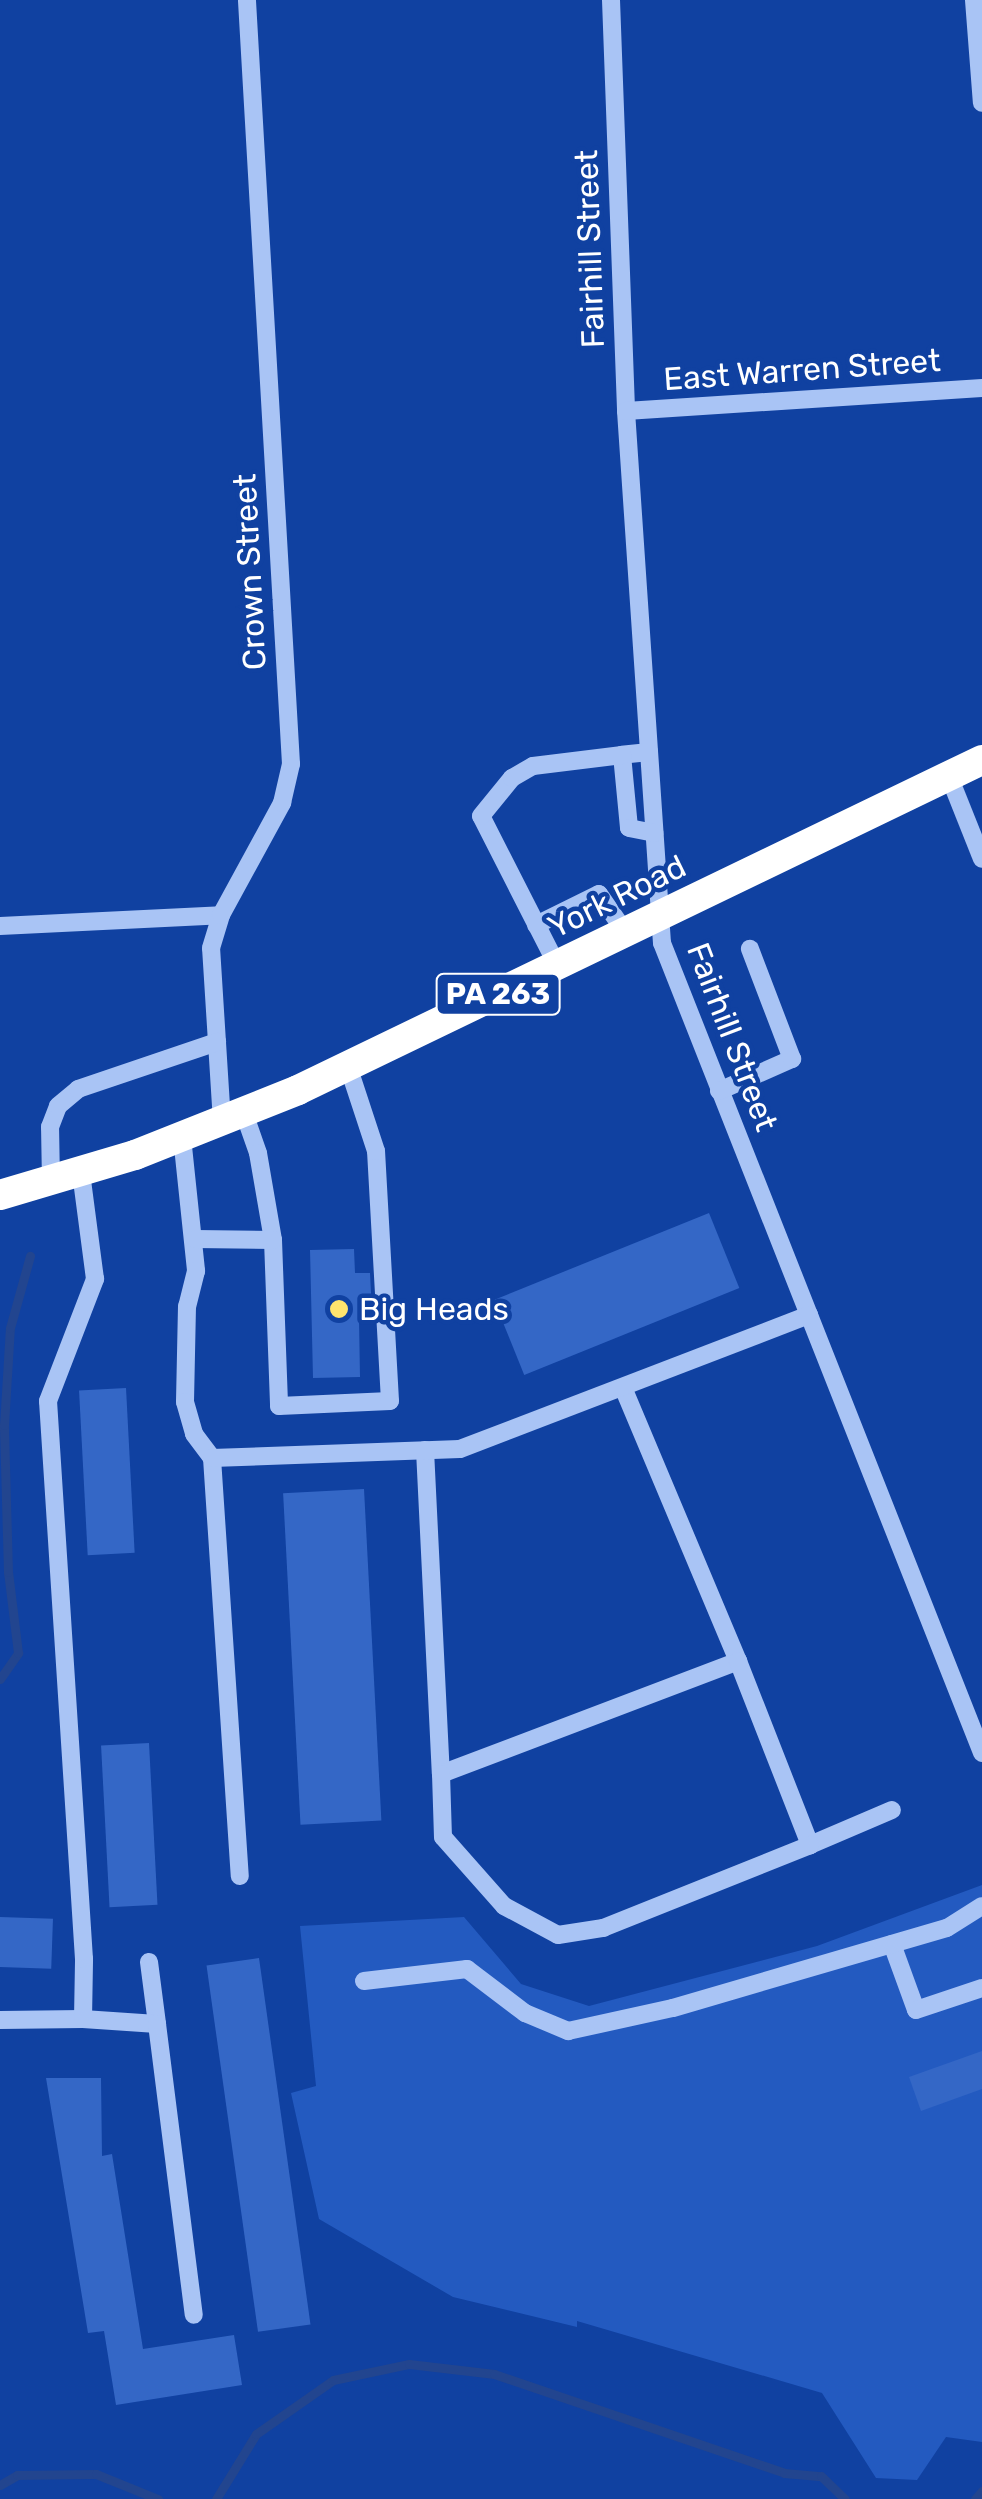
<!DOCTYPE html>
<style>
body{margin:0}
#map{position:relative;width:982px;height:2499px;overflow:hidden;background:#1041a1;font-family:Rubik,sans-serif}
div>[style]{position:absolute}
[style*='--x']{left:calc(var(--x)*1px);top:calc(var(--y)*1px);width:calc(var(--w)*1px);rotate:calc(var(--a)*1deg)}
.green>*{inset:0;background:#235ac0}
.stream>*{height:9px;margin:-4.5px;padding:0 4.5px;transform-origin:4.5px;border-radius:4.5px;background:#22458f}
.building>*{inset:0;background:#3467c6;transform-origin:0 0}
.minor>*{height:18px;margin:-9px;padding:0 9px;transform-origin:9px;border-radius:9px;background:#a9c4f5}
.highway>*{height:30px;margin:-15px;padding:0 15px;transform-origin:15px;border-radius:15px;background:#fff}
.dots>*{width:28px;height:28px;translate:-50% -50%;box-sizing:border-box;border:5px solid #1041a1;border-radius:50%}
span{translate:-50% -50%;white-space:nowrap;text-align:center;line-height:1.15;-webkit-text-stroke:9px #1041a1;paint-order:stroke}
.shield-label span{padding:2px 8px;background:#1041a1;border:2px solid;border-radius:8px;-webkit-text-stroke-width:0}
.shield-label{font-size:30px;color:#fff;font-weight:700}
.street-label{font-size:32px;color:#fff}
.poi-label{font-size:32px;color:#fff}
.left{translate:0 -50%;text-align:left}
</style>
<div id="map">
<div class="green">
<div style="clip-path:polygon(982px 1885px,982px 2442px,946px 2437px,917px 2480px,876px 2478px,822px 2393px,577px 2321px,577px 2327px,453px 2297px,319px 2219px,291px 2093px,316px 2086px,300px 1926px,464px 1917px,521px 1984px,589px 2006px,817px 1946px)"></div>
</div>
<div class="stream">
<div style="--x:0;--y:1679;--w:32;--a:-55"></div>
<div style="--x:18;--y:1653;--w:82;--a:-97"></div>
<div style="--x:8;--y:1572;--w:147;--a:-91.6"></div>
<div style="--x:4;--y:1425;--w:97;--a:-86.5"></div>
<div style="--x:10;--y:1328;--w:75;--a:-74.5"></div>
<div style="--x:0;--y:2485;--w:20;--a:-30"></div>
<div style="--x:17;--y:2475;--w:79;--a:-0.7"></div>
<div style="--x:96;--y:2474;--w:67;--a:22"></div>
<div style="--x:216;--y:2499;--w:76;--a:-58.4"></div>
<div style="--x:256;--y:2434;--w:94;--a:-35"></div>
<div style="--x:333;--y:2380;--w:78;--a:-11.9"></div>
<div style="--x:409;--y:2364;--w:86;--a:6.7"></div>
<div style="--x:494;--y:2374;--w:306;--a:18.8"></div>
<div style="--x:784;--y:2473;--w:37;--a:5"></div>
<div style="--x:821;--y:2476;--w:33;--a:44"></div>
<div style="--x:975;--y:2499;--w:11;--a:-49"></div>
</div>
<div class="building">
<div style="left:709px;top:1213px;width:81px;height:232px;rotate:68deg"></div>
<div style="clip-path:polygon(354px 1249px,355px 1273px,370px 1273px,371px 1293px,372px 1318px,359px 1319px,360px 1377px,313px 1378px,310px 1250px)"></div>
<div style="left:126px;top:1388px;width:165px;height:47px;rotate:87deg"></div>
<div style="left:364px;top:1489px;width:332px;height:81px;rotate:87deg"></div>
<div style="left:149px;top:1743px;width:162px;height:48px;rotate:87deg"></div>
<div style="left:0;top:1917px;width:53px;height:50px;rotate:2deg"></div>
<div style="left:259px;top:1958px;width:370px;height:53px;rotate:82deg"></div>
<div style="clip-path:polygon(982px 2051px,982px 2089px,921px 2111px,909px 2077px)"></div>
<div style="clip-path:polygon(46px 2078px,101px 2078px,102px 2156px,112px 2154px,143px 2349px,234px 2335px,242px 2385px,116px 2405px,104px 2331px,88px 2333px)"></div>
</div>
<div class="minor">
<div style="--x:611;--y:0;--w:411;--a:87.9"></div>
<div style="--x:626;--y:411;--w:533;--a:86.13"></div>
<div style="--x:662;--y:943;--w:871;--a:68.44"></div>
<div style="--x:974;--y:0;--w:103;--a:85.6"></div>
<div style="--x:626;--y:411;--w:357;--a:-3.7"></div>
<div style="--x:649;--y:752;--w:27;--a:174"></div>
<div style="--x:622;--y:755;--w:73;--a:84.5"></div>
<div style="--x:629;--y:828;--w:26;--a:11"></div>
<div style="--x:949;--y:776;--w:89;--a:68.3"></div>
<div style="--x:536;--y:925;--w:70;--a:-26.2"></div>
<div style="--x:599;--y:894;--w:46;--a:55.6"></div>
<div style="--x:0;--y:926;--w:221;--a:-2.8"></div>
<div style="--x:557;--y:965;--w:167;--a:-117"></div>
<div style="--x:481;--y:816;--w:49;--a:-50.8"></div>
<div style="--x:512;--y:778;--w:24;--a:-30"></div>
<div style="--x:533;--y:766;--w:90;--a:-7"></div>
<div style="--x:719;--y:1091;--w:80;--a:-23.7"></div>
<div style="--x:792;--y:1059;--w:118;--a:-110.9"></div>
<div style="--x:244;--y:1113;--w:42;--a:70.7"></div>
<div style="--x:258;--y:1153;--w:88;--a:80.2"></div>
<div style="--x:273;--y:1240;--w:166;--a:87.9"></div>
<div style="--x:279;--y:1406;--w:111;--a:-2.6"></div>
<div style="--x:390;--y:1401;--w:250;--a:-93.2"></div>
<div style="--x:376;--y:1151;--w:89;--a:-108.2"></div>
<div style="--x:222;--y:1122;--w:174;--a:-93.6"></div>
<div style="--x:211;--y:948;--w:34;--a:-73"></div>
<div style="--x:221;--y:915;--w:128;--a:-61.4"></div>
<div style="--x:282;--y:803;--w:40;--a:-77"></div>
<div style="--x:291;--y:764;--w:765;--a:-93.3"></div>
<div style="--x:182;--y:1137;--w:135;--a:84"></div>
<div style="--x:196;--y:1271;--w:36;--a:104"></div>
<div style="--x:187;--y:1306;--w:96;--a:91.2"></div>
<div style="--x:185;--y:1402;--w:33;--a:74"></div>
<div style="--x:194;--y:1434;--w:30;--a:53"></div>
<div style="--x:212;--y:1458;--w:419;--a:86.2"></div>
<div style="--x:51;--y:1182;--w:55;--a:-91"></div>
<div style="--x:50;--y:1127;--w:22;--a:-69"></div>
<div style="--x:58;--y:1106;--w:26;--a:-40"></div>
<div style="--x:78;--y:1089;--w:147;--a:-18.7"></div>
<div style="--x:195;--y:1239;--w:78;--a:0.7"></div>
<div style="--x:425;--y:1450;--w:324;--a:87.2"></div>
<div style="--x:441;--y:1774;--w:318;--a:-20.8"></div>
<div style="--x:738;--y:1661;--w:297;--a:-112.8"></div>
<div style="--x:212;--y:1458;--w:248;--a:-2.1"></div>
<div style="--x:460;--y:1449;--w:374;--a:-21"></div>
<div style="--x:738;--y:1661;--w:198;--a:68.6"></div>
<div style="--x:810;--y:1845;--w:89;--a:-23.1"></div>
<div style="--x:441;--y:1774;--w:63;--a:88.2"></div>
<div style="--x:443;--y:1837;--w:92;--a:48.5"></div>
<div style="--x:504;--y:1906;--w:61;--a:28.2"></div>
<div style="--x:558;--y:1935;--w:46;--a:-8.8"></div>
<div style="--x:603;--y:1928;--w:223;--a:-21.8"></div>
<div style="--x:892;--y:1944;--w:70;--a:70"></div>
<div style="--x:916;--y:2010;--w:70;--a:-18.4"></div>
<div style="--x:149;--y:1962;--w:63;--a:82.6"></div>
<div style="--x:364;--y:1981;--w:104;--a:-6.6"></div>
<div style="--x:467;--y:1969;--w:73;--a:37.2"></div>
<div style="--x:525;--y:2013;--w:47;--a:22.7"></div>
<div style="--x:568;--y:2031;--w:107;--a:-12.4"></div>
<div style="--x:673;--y:2008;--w:285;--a:-16.3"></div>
<div style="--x:947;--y:1928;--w:41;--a:-32.2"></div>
<div style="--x:83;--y:2019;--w:74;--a:3.9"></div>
<div style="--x:157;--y:2024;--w:293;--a:82.8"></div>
<div style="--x:0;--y:2020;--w:83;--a:-0.7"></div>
<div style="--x:83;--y:2019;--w:60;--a:-89"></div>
<div style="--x:84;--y:1959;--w:559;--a:-93.69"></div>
<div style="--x:48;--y:1401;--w:131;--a:-68.9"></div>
<div style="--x:95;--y:1279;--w:107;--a:-97.5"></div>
</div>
<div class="highway">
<div style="--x:0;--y:1195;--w:141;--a:-16.5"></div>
<div style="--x:135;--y:1155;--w:175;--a:-21.7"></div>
<div style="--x:298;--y:1090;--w:759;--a:-25.76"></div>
</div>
<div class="dots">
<div style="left:339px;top:1309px;background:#ffe46e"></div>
</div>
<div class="shield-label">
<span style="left:498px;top:994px">PA 263</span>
</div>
<div class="street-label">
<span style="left:590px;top:249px;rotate:-92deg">Fairhill Street</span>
<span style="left:802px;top:370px;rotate:-4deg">East Warren Street</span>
<span style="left:250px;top:572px;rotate:-93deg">Crown Street</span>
<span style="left:617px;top:897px;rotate:-26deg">York Road</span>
<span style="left:732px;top:1037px;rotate:69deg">Fairhill Street</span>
</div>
<div class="poi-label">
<span class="left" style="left:359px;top:1309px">Big Heads</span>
</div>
</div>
